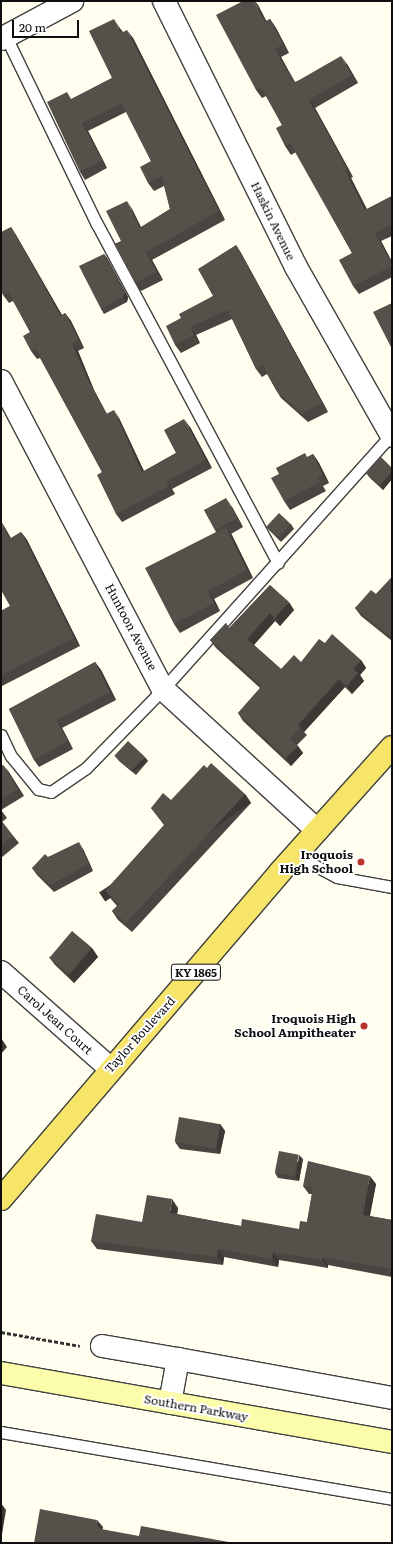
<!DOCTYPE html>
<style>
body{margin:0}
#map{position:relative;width:393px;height:1544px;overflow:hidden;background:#fffeef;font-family:Literata,serif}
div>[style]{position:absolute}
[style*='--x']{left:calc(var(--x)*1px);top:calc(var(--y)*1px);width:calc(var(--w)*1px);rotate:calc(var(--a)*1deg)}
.path>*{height:2.5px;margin-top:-1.25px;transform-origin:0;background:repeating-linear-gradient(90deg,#303030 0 4px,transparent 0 6px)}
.roads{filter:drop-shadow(1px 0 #414141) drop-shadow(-1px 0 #414141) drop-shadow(0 1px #414141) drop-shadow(0 -1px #414141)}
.lane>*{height:11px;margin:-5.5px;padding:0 5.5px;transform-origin:5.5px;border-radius:5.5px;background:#fff}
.street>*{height:22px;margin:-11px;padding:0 11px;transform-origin:11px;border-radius:11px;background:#fff}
.secondary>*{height:22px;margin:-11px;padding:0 11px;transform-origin:11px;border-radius:11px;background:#fcfdab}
.primary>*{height:22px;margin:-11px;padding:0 11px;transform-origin:11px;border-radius:11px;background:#f6e568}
.wall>*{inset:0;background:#4a4540}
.shaded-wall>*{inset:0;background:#3c3834;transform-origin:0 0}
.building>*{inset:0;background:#56504a;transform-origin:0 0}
.dots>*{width:11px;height:11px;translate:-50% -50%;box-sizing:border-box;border:2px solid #fff;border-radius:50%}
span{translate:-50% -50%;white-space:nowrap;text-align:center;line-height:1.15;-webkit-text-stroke:4px #fff;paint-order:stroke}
.shield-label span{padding:1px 3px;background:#fff;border:1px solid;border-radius:3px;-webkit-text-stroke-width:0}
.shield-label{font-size:11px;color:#0e0e0e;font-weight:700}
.street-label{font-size:12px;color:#0e0e0e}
.poi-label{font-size:12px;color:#0e0e0e;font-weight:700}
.right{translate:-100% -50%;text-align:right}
.frame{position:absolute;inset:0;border:2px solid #0e0e0e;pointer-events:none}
.scale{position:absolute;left:12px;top:20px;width:67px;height:18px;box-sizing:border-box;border:2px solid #0e0e0e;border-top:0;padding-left:5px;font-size:12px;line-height:14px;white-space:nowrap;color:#0e0e0e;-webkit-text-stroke:3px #fff;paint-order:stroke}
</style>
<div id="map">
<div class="path">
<div style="--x:1;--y:1332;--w:80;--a:10"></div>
</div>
<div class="roads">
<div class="lane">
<div style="--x:6;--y:37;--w:208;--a:64.1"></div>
<div style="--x:97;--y:224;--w:384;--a:61.9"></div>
<div style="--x:1;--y:735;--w:23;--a:65"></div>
<div style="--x:11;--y:756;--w:43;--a:50.7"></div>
<div style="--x:38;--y:789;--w:13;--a:13"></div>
<div style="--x:51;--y:792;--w:42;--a:-34.4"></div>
<div style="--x:86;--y:768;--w:110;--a:-45.7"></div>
<div style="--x:163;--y:689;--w:343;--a:-48.1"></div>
<div style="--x:295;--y:855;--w:47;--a:27.6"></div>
<div style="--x:337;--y:877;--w:56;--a:10.3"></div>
<div style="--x:1;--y:1432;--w:397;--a:9.7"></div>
</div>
<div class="street">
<div style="--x:164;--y:1;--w:297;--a:63.6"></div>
<div style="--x:296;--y:267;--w:194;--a:60.4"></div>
<div style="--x:1;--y:39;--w:81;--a:-28.2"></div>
<div style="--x:1;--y:381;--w:348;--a:62.3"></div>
<div style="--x:163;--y:689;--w:209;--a:42.5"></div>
<div style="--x:1;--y:972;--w:145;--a:41.4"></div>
<div style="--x:102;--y:1346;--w:77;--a:9.7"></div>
<div style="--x:170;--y:1403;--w:45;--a:-79.7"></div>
<div style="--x:178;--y:1359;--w:218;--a:10.3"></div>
</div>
<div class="secondary">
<div style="--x:1;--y:1373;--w:397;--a:10"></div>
</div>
<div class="primary">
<div style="--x:1;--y:1199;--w:431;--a:-49.5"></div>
<div style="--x:281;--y:871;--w:166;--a:-48.2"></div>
</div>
</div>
<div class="wall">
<div style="clip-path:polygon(258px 5px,266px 21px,270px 19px,276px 28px,289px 53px,281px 57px,295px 82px,347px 64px,358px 83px,315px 108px,353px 177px,351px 178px,367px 209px,392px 196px,392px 236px,381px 241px,392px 262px,392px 277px,359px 294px,353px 286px,352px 253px,296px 152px,291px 155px,285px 146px,282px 125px,266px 96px,262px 98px,256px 90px)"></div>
<div style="clip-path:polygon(119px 27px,123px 32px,133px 38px,225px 220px,152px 260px,163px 280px,141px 291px,135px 283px,121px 241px,132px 209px,141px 227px,170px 209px,164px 186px,154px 191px,148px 183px,151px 161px,126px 112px,88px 131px,107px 168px,85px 180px,80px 172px,72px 99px,112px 78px)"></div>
<div style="clip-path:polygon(11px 227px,16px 235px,62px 315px,65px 313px,71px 321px,84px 348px,78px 351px,94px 390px,107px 414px,119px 418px,144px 471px,176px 453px,190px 427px,212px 468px,172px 489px,175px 494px,122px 522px,116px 514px,102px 472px,40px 358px,37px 359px,31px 351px,30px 332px,13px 301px,9px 303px,3px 295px)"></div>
<div style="clip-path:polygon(236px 245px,241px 253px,328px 412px,308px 422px,281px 398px,276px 390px,267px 374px,262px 377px,256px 369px,232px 319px,196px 335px,200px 343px,181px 353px,175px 345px,181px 318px,213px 296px)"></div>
<div style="clip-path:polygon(104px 254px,107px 258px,128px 297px,127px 302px,104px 314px,101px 309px)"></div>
<div style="clip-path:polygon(313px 454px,319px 463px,329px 483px,323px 486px,326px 491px,290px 510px,284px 501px,279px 474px)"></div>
<div style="clip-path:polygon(392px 468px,392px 479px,383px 490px,370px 478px,366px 473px)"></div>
<div style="clip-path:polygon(232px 507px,243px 527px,231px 534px,253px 578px,214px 599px,220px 611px,180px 633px,174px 624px,216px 532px,204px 510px)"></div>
<div style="clip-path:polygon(291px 524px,294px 529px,281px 542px,269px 530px,266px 526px)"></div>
<div style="clip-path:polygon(4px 526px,11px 538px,21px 532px,27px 540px,80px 646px,2px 686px,1px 684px,1px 611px,10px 606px)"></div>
<div style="clip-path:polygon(392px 577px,392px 641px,361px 616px,355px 608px,376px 594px)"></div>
<div style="clip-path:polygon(270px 585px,294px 610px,280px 626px,275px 621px,254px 645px,281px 669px,301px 662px,361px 660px,366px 668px,360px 675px,364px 681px,352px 694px,345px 687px,304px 732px,307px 735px,297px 745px,303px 753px,291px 766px,243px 721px,238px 713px,260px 688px,216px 648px,210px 640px,226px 623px,229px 628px)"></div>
<div style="clip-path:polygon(95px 662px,101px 670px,116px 700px,62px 728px,73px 749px,39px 767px,34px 760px,9px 709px)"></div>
<div style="clip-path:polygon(115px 756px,148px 761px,136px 775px,119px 761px)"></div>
<div style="clip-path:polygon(3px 765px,24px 796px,1px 810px,1px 766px)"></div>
<div style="clip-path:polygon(245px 794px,251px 803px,132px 932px,118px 920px,112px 911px,117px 906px,111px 899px,105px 891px,164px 825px,151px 808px,171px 800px)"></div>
<div style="clip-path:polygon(1px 810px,7px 818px,2px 822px,19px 843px,1px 858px)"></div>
<div style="clip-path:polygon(83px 849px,93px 871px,54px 892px,37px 875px,32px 868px,48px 857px)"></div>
<div style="clip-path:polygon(92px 948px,98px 957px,74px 983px,55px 965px,49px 957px)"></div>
<div style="clip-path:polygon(220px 1124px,225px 1131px,220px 1154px,180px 1149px,175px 1142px)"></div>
<div style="clip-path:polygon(303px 1159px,299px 1181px,278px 1178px,275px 1173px)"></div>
<div style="clip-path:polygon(376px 1184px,370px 1216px,392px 1220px,392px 1277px,328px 1265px,328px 1268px,279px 1260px,278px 1267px,224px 1257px,223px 1265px,97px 1249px,91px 1241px,142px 1222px,178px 1208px,177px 1214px,241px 1226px,299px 1229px,307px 1222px,312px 1194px,309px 1194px,303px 1186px)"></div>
</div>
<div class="shaded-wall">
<div style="clip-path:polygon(254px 1px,255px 1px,258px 5px,271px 30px,265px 22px)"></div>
<div style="clip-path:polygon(114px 19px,119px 27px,127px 41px,121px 33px)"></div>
<div style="clip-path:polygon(270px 19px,276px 28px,289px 53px,283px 44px)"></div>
<div style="clip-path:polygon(127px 30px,133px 38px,225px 220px,219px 211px)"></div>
<div style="clip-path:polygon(275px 49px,281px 57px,299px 92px,294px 83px)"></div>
<div style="clip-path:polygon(341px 56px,347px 64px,358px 83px,352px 75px)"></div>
<div style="clip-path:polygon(309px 100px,315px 108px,353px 177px,347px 168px)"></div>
<div style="clip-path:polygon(82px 123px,88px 131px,107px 168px,102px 160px)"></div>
<div style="clip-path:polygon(345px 170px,351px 178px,371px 219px,365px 210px)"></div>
<div style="clip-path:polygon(127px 201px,132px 209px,145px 236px,140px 228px)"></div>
<div style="clip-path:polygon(11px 227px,16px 235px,67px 324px,61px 316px)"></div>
<div style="clip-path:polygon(375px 233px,381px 241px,392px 262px,392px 264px)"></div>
<div style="clip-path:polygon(236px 245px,241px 253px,328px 412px,322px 403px)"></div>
<div style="clip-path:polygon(146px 252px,152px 260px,163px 280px,157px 272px)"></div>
<div style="clip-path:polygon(104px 254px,107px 258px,128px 297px,127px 302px,123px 297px)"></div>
<div style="clip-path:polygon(65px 313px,71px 321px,84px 348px,79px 340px)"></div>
<div style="clip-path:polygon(190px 327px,196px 335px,200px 343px,194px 335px)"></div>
<div style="clip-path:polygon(72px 343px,78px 351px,94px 390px,111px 423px,106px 414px,89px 382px)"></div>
<div style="clip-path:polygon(114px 410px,119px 418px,148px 480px,142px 472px)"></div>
<div style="clip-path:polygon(184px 419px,190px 427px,212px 468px,206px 460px)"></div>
<div style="clip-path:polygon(313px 454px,319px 463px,329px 483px,323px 475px)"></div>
<div style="clip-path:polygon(392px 471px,392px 479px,383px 490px,380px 485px)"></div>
<div style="clip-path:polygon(167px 481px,172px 489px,175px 494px,169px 486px)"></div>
<div style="clip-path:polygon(226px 498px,232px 507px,243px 527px,237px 518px)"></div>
<div style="clip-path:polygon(1px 521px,4px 526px,15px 547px,10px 539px,1px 523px)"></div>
<div style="clip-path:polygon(226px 527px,232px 535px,253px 578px,247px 570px)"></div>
<div style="clip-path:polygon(21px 532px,27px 540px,80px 646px,74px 638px)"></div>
<div style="clip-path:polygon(208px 591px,214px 599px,220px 611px,214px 603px)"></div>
<div style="clip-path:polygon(289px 602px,294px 610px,280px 626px,275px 618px)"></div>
<div style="clip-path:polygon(270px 613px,275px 621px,252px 647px,247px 639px)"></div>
<div style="clip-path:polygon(361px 660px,366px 668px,360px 675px,364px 681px,352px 694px,347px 686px,353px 669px)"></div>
<div style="clip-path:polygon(95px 662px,101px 670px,116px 700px,110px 692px)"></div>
<div style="clip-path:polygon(339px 679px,345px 687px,304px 732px,301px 727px,298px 725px)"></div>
<div style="clip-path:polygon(56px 720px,62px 728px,73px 749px,68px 741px)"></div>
<div style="clip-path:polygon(298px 746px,303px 753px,291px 766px,286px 758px)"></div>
<div style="left:145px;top:757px;width:5px;height:18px;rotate:53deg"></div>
<div style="clip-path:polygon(3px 765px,9px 772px,24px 796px,18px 789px)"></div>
<div style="left:245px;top:794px;width:11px;height:176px;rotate:56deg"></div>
<div style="clip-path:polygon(79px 842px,83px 849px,93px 871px,89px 864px)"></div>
<div style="clip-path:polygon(92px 948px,98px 957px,74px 983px,68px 975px)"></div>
<div style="clip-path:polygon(1px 1038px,7px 1047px,1px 1054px)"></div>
<div style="clip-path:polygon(220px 1124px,225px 1131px,220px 1154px,216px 1147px)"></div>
<div style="clip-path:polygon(299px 1155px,303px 1159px,299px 1181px,296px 1177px)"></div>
<div style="clip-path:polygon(370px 1176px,376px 1184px,368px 1223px,363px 1215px)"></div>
<div style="clip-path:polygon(172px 1199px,178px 1208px,176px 1221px,170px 1213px)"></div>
<div style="clip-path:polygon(218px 1249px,224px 1257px,223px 1265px,217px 1257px)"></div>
<div style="clip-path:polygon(273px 1252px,279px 1260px,278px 1267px,272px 1259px)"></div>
<div style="clip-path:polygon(322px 1257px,328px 1265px,328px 1268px,322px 1260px)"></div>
<div style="clip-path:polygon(1px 1503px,6px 1510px,1px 1540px)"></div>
<div style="clip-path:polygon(97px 1520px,103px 1527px,102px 1533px,96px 1525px)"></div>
</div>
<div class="building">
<div style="clip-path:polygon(243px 1px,254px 1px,265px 22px,270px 19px,283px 44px,275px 49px,294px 83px,341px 56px,352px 75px,309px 100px,347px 168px,345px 170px,365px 210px,392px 196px,392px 225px,375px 233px,392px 264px,392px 266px,353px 286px,339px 260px,352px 253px,290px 143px,285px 146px,276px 128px,282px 125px,261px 87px,256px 90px,216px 15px)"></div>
<div style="clip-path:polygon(114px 19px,121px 33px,127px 30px,219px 211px,146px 252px,157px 272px,135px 283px,114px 244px,121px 241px,106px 211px,127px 201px,140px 228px,170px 209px,162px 176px,148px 183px,140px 167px,151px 161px,122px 103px,82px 123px,102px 160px,80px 172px,47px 102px,67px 92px,71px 99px,112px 78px,89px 31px)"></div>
<div style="clip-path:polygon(11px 227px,61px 316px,65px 313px,79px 340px,72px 343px,89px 382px,106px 414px,114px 410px,142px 472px,176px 453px,164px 430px,184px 419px,206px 460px,167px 481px,169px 486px,116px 514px,97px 475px,102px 472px,36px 349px,31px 351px,23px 336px,30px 332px,9px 292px,3px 295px,1px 291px,1px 232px)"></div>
<div style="clip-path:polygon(236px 245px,322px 403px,302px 414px,276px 390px,263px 365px,256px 369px,228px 310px,190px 327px,194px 335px,175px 345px,166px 326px,181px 318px,179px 314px,213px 296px,198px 269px)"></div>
<div style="clip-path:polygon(104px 254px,125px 293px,123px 297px,101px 309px,79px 266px)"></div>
<div style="clip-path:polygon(392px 303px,392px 349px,373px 312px)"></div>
<div style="clip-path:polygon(305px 453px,307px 457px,313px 454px,323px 475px,317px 478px,320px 482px,284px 501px,271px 478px,279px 474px,276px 468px)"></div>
<div style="clip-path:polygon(381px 457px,392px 468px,392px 471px,380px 485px,366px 473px)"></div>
<div style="left:226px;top:498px;width:23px;height:25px;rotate:61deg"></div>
<div style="left:279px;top:513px;width:16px;height:18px;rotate:43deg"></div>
<div style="clip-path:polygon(1px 523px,10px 539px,21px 532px,74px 638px,1px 675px,1px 611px,10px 606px,1px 590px)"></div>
<div style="clip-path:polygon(226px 527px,247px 570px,208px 591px,214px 603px,174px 624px,145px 568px)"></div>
<div style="clip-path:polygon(392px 577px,392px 636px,391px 637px,355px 608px,371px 590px,376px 594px)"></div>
<div style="clip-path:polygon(270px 585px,289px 602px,275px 618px,270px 613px,247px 639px,281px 669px,294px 655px,301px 662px,319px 639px,325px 643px,332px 634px,361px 660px,353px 669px,358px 673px,347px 686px,339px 679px,298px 725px,301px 727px,290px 739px,298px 746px,286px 758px,238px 713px,262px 686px,210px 640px,226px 623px,229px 629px)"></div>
<div style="clip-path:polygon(95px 662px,110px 692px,56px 720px,68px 741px,34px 760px,9px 709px)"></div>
<div style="left:128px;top:741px;width:23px;height:20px;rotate:43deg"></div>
<div style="clip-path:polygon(211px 763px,245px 794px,126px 923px,112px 911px,119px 904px,105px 891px,165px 825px,151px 808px,163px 793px,171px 800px,204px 765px,207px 768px)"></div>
<div style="clip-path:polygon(3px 765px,18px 789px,1px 799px,1px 766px)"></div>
<div style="clip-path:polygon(1px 820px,13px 836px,1px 845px)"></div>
<div style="clip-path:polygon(79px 842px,89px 864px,50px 885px,32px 868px,45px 854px,48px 857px)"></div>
<div style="left:72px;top:931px;width:26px;height:35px;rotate:40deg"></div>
<div style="left:179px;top:1117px;width:42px;height:25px;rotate:10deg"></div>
<div style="left:279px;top:1151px;width:20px;height:22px;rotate:11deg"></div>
<div style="clip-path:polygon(308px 1161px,370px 1176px,363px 1215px,392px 1220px,392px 1269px,322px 1257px,322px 1260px,273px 1252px,272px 1259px,218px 1249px,217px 1257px,91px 1241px,96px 1214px,142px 1222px,147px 1195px,172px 1199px,170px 1213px,241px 1226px,242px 1219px,299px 1229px,300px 1221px,307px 1222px,313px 1187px,303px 1186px)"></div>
<div style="clip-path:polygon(40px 1509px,97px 1520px,96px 1525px,101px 1529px,139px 1536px,141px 1526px,234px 1543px,34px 1543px)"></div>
</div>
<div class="dots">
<div style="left:361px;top:862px;background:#bb3428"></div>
<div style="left:364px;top:1026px;background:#bb3428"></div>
</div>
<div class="shield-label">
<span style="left:196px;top:972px">KY 1865</span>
</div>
<div class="street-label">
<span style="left:273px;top:221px;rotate:64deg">Haskin Avenue</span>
<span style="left:131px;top:627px;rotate:62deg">Huntoon Avenue</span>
<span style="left:55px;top:1020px;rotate:42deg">Carol Jean Court</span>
<span style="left:140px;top:1035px;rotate:-48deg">Taylor Boulevard</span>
<span style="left:196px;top:1408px;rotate:10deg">Southern Parkway</span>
</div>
<div class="poi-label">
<span class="right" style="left:353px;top:862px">Iroquois<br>High School</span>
<span class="right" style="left:356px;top:1026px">Iroquois High<br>School Ampitheater</span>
</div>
<div class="frame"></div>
<div class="scale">20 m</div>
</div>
